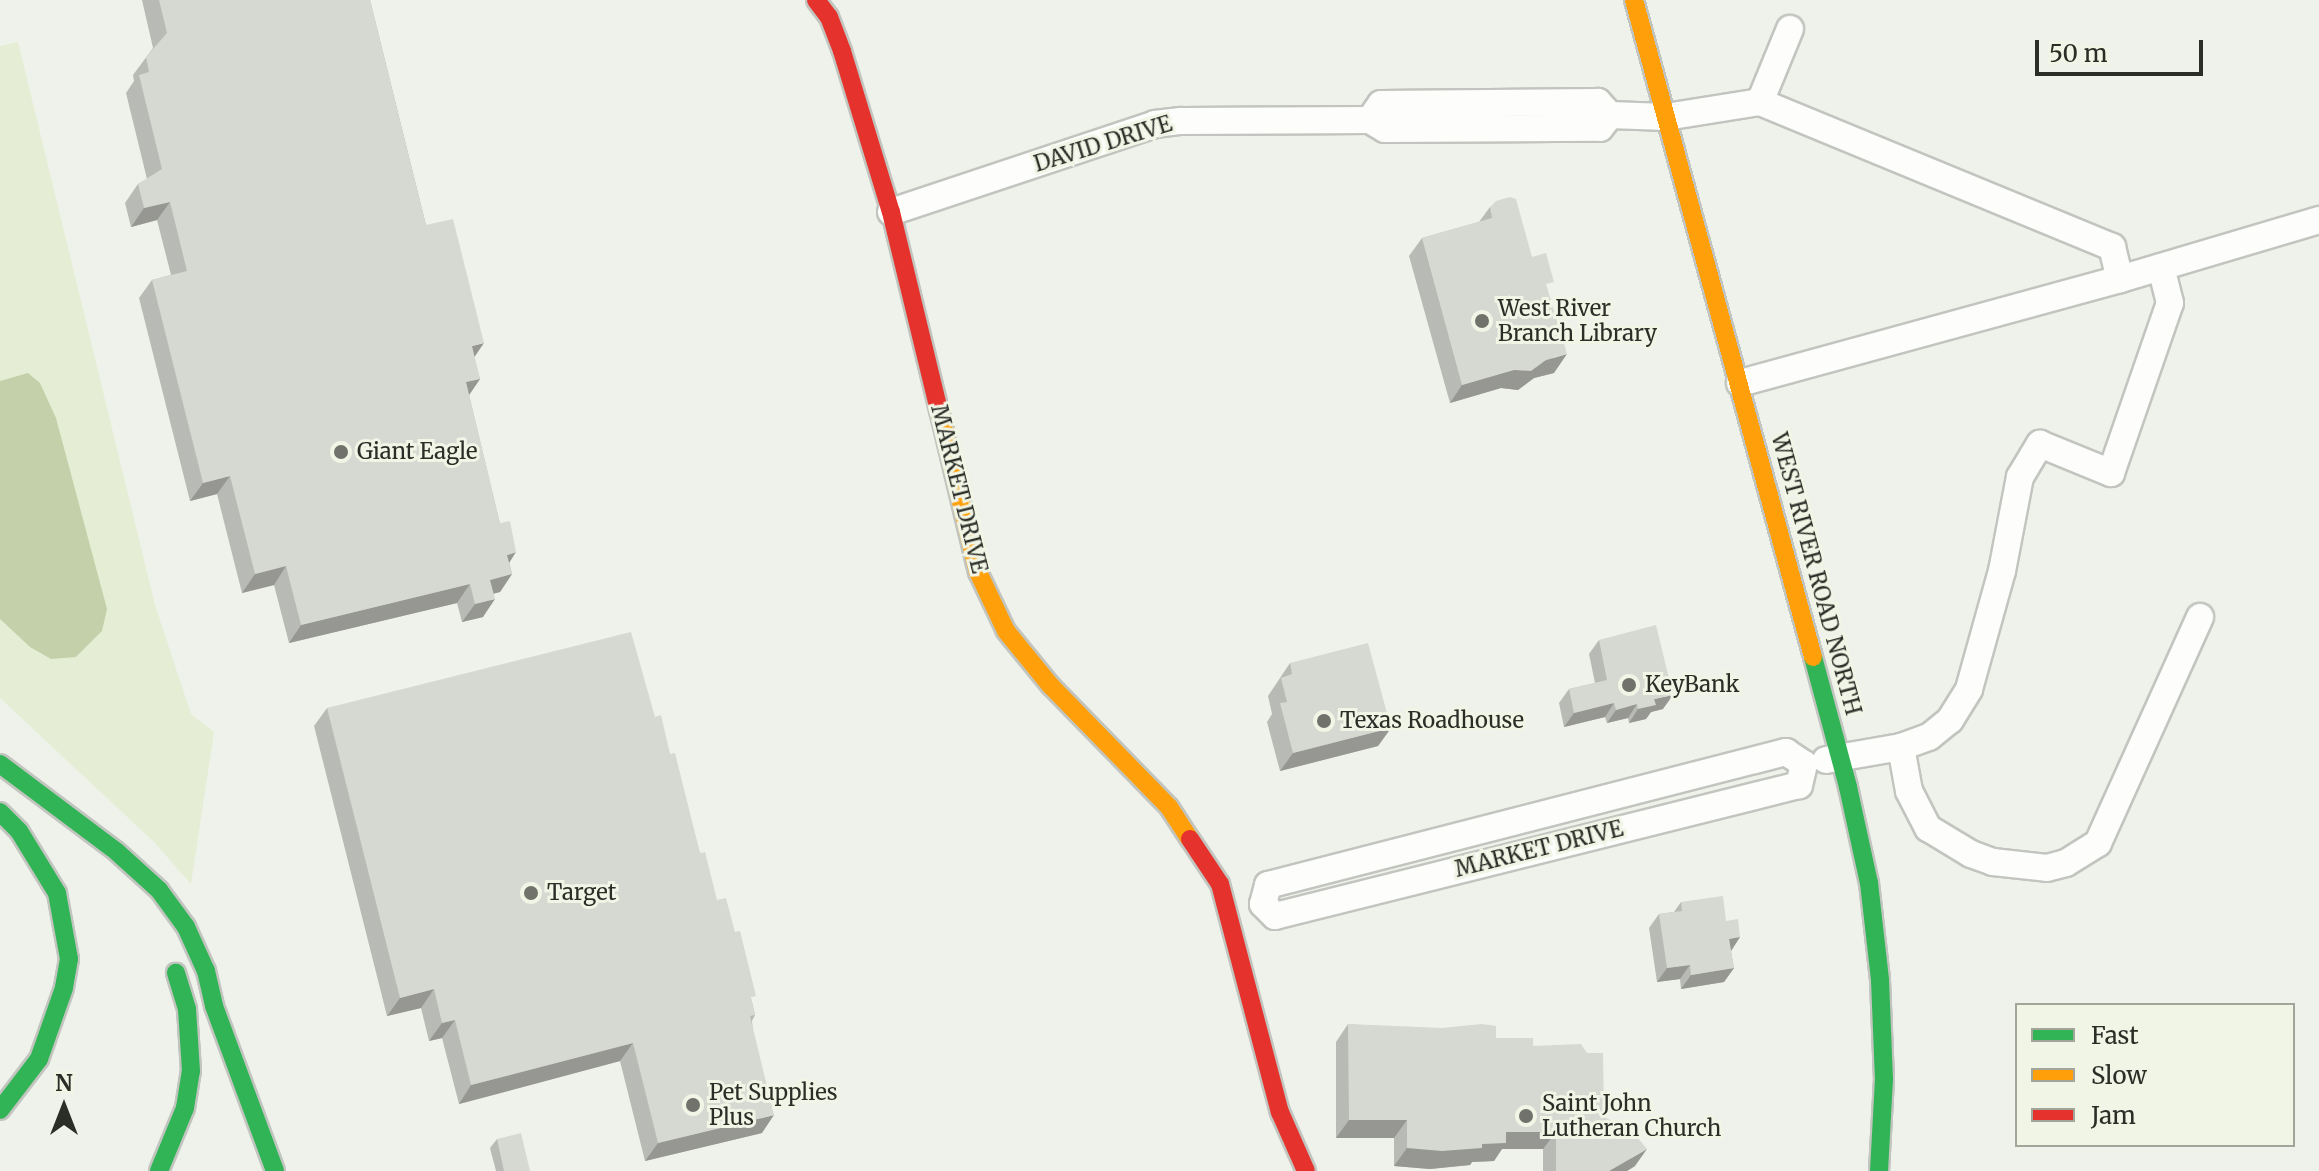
<!DOCTYPE html>
<style>
body{margin:0}
#map{position:relative;width:2319px;height:1171px;overflow:hidden;background:#eff2ea;font-family:Merriweather,serif}
div>[style]{position:absolute}
[style*='--x']{left:calc(var(--x)*1px);top:calc(var(--y)*1px);width:calc(var(--w)*1px);rotate:calc(var(--a)*1deg)}
.green>*{inset:0;background:#e5eed4}
.water>*{inset:0;background:#c4d0aa}
.roads{filter:drop-shadow(2px 0 #c2c5bf) drop-shadow(-2px 0 #c2c5bf) drop-shadow(0 2px #c2c5bf) drop-shadow(0 -2px #c2c5bf)}
.street>*{height:26px;margin:-13px;padding:0 13px;transform-origin:13px;border-radius:13px;background:#fdfdfc}
.fast>*{height:18px;margin:-9px;padding:0 9px;transform-origin:9px;border-radius:9px;background:#30b455}
.slow>*{height:18px;margin:-9px;padding:0 9px;transform-origin:9px;border-radius:9px;background:#ff9f0a}
.jam>*{height:18px;margin:-9px;padding:0 9px;transform-origin:9px;border-radius:9px;background:#e5322d}
.wall>*{inset:0;background:#b8bab5}
.shaded-wall>*{inset:0;background:#969793}
.building>*{inset:0;background:#d6d8d2}
.dots>*{width:22px;height:22px;translate:-50% -50%;box-sizing:border-box;border:4px solid #f0f5e6;border-radius:50%}
span{translate:-50% -50%;white-space:nowrap;text-align:center;line-height:1.15;-webkit-text-stroke:6px #f0f5e6;paint-order:stroke}
.street-label{font-size:22px;color:#2b2d27}
.poi-label{font-size:22px;color:#2b2d27}
.left{translate:0 -50%;text-align:left}
.legend{position:absolute;left:2015px;top:1003px;width:280px;height:144px;box-sizing:border-box;background:#f0f5e6;border:2px solid #a1a59a;margin:0;padding:10px 14px;list-style:none;font-size:24px;color:#2b2d27}
.legend li{display:flex;align-items:center;gap:16px;height:40px}
.legend b{width:40px;border:2px solid #a1a59a}
.north{position:absolute;left:24px;top:1067px;width:80px;height:80px;-webkit-text-stroke:6px #f0f5e6;paint-order:stroke;rotate:0deg;font-size:22px;font-weight:700;line-height:32px;text-align:center;color:#2b2d27}
.north::after{content:'';display:block;margin:auto;width:28px;height:36px;background:#2b2d27;clip-path:polygon(50% 0,100% 100%,50% 72%,0 100%)}
.scale{position:absolute;left:2035px;top:40px;width:168px;height:36px;box-sizing:border-box;border:4px solid #2b2d27;border-top:0;padding-left:10px;font-size:24px;line-height:28px;white-space:nowrap;color:#2b2d27;-webkit-text-stroke:6px #f0f5e6;paint-order:stroke}
</style>
<div id="map">
<div class="green">
<div style="clip-path:polygon(18px 42px,155px 605px,191px 714px,214px 732px,191px 884px,154px 842px,0 698px,0 46px)"></div>
</div>
<div class="water">
<div style="clip-path:polygon(28px 373px,40px 383px,56px 418px,107px 609px,102px 631px,76px 657px,51px 659px,30px 647px,0 619px,0 381px)"></div>
</div>
<div class="roads">
<div class="street">
<div style="--x:1760;--y:102;--w:381;--a:22.4"></div>
<div style="--x:2112;--y:247;--w:33;--a:76"></div>
<div style="--x:1610;--y:115;--w:56;--a:2"></div>
<div style="--x:1666;--y:117;--w:95;--a:-9.1"></div>
<div style="--x:1760;--y:102;--w:79;--a:-67.7"></div>
<div style="--x:891;--y:212;--w:278;--a:-18.4"></div>
<div style="--x:1155;--y:124;--w:26;--a:-7"></div>
<div style="--x:1181;--y:121;--w:189;--a:-0.3"></div>
<div style="--x:1370;--y:120;--w:17;--a:31"></div>
<div style="--x:1385;--y:129;--w:215;--a:-0.3"></div>
<div style="--x:1600;--y:128;--w:16;--a:-52"></div>
<div style="--x:1610;--y:115;--w:18;--a:-133"></div>
<div style="--x:1598;--y:102;--w:217;--a:179.5"></div>
<div style="--x:1381;--y:104;--w:19;--a:125"></div>
<div style="--x:1740;--y:383;--w:394;--a:-15.3"></div>
<div style="--x:2120;--y:279;--w:208;--a:-16.5"></div>
<div style="--x:1901;--y:747;--w:45;--a:79.7"></div>
<div style="--x:1909;--y:791;--w:42;--a:62.8"></div>
<div style="--x:1928;--y:828;--w:50;--a:31.2"></div>
<div style="--x:1971;--y:854;--w:23;--a:20"></div>
<div style="--x:1993;--y:862;--w:54;--a:6.3"></div>
<div style="--x:2047;--y:868;--w:20;--a:-15"></div>
<div style="--x:2066;--y:863;--w:38;--a:-32"></div>
<div style="--x:2098;--y:843;--w:248;--a:-65.7"></div>
<div style="--x:1786;--y:752;--w:22;--a:34"></div>
<div style="--x:1804;--y:764;--w:22;--a:103"></div>
<div style="--x:1799;--y:785;--w:540;--a:165.96"></div>
<div style="--x:1275;--y:916;--w:17;--a:-135"></div>
<div style="--x:1263;--y:904;--w:20;--a:-75"></div>
<div style="--x:1268;--y:885;--w:535;--a:-14.4"></div>
<div style="--x:1826;--y:760;--w:76;--a:-9.8"></div>
<div style="--x:1901;--y:747;--w:30;--a:-20"></div>
<div style="--x:1929;--y:737;--w:27;--a:-39"></div>
<div style="--x:1950;--y:720;--w:36;--a:-58"></div>
<div style="--x:1969;--y:689;--w:123;--a:-74.4"></div>
<div style="--x:2002;--y:571;--w:96;--a:-79.2"></div>
<div style="--x:2020;--y:477;--w:39;--a:-59"></div>
<div style="--x:2040;--y:444;--w:77;--a:22.2"></div>
<div style="--x:2111;--y:473;--w:180;--a:-70.9"></div>
<div style="--x:2170;--y:303;--w:37;--a:-104"></div>
</div>
<div class="fast">
<div style="--x:1813;--y:657;--w:135;--a:74.9"></div>
<div style="--x:1848;--y:787;--w:98;--a:77.7"></div>
<div style="--x:1869;--y:883;--w:98;--a:83.5"></div>
<div style="--x:1880;--y:980;--w:99;--a:87.7"></div>
<div style="--x:1884;--y:1079;--w:92;--a:93.1"></div>
<div style="--x:0;--y:764;--w:146;--a:36.9"></div>
<div style="--x:117;--y:852;--w:57;--a:42.1"></div>
<div style="--x:159;--y:890;--w:46;--a:53.9"></div>
<div style="--x:186;--y:927;--w:48;--a:65.6"></div>
<div style="--x:206;--y:971;--w:36;--a:77"></div>
<div style="--x:214;--y:1006;--w:176;--a:69.7"></div>
<div style="--x:0;--y:812;--w:27;--a:45"></div>
<div style="--x:19;--y:831;--w:73;--a:58.5"></div>
<div style="--x:57;--y:893;--w:67;--a:79.7"></div>
<div style="--x:69;--y:959;--w:29;--a:100"></div>
<div style="--x:64;--y:988;--w:75;--a:109.4"></div>
<div style="--x:39;--y:1059;--w:64;--a:127.4"></div>
<div style="--x:159;--y:1171;--w:68;--a:-67.6"></div>
<div style="--x:185;--y:1108;--w:37;--a:-81"></div>
<div style="--x:191;--y:1071;--w:62;--a:-93.7"></div>
<div style="--x:187;--y:1009;--w:38;--a:-107"></div>
</div>
<div class="slow">
<div style="--x:1634;--y:0;--w:681;--a:74.76"></div>
<div style="--x:939;--y:410;--w:167;--a:76.5"></div>
<div style="--x:978;--y:572;--w:65;--a:64.6"></div>
<div style="--x:1006;--y:631;--w:70;--a:50.8"></div>
<div style="--x:1050;--y:685;--w:170;--a:45.7"></div>
<div style="--x:1169;--y:807;--w:38;--a:57"></div>
</div>
<div class="jam">
<div style="--x:816;--y:0;--w:21;--a:53"></div>
<div style="--x:829;--y:17;--w:36;--a:69"></div>
<div style="--x:842;--y:51;--w:168;--a:73.1"></div>
<div style="--x:891;--y:212;--w:204;--a:76.4"></div>
<div style="--x:1190;--y:839;--w:54;--a:56.3"></div>
<div style="--x:1220;--y:884;--w:236;--a:75.3"></div>
<div style="--x:1280;--y:1112;--w:64;--a:66.2"></div>
</div>
</div>
<div class="wall">
<div style="clip-path:polygon(142px 0,370px 0,426px 225px,474px 357px,480px 379px,469px 395px,512px 574px,500px 592px,494px 593px,483px 617px,462px 622px,457px 603px,289px 643px,274px 585px,242px 593px,217px 494px,190px 501px,139px 298px,152px 280px,171px 275px,157px 220px,131px 227px,125px 203px,138px 184px,147px 179px,126px 93px,134px 81px,133px 75px,153px 48px)"></div>
<div style="clip-path:polygon(1490px 207px,1532px 257px,1548px 291px,1554px 373px,1534px 378px,1518px 390px,1501px 388px,1450px 403px,1409px 256px,1422px 238px,1479px 222px)"></div>
<div style="clip-path:polygon(1599px 640px,1663px 709px,1651px 712px,1646px 719px,1629px 723px,1628px 718px,1607px 723px,1605px 717px,1564px 727px,1559px 703px,1569px 689px,1595px 683px,1589px 654px)"></div>
<div style="clip-path:polygon(1290px 663px,1391px 728px,1378px 746px,1280px 771px,1267px 722px,1272px 714px,1268px 696px)"></div>
<div style="clip-path:polygon(327px 708px,655px 717px,670px 754px,700px 853px,752px 1002px,755px 1015px,752px 1021px,762px 1133px,645px 1161px,620px 1061px,459px 1104px,442px 1038px,429px 1041px,421px 1008px,387px 1016px,314px 726px)"></div>
<div style="clip-path:polygon(1681px 902px,1726px 921px,1740px 937px,1731px 951px,1734px 968px,1724px 982px,1681px 989px,1680px 979px,1657px 982px,1649px 928px,1659px 914px,1674px 912px)"></div>
<div style="clip-path:polygon(1348px 1024px,1496px 1038px,1533px 1046px,1604px 1117px,1635px 1166px,1627px 1171px,1543px 1171px,1543px 1149px,1502px 1149px,1494px 1161px,1472px 1162px,1470px 1165px,1430px 1169px,1394px 1166px,1394px 1138px,1336px 1138px,1336px 1042px)"></div>
<div style="clip-path:polygon(497px 1139px,530px 1171px,496px 1171px,490px 1148px)"></div>
</div>
<div class="shaded-wall">
<div style="clip-path:polygon(170px 202px,157px 220px,131px 227px,144px 208px)"></div>
<div style="clip-path:polygon(484px 343px,471px 362px,472px 346px)"></div>
<div style="clip-path:polygon(1567px 354px,1554px 373px,1534px 378px,1518px 390px,1501px 388px,1450px 403px,1462px 385px)"></div>
<div style="clip-path:polygon(480px 379px,467px 398px,466px 382px)"></div>
<div style="clip-path:polygon(230px 476px,217px 494px,190px 501px,203px 483px)"></div>
<div style="clip-path:polygon(516px 552px,504px 571px,507px 555px)"></div>
<div style="clip-path:polygon(286px 566px,274px 585px,242px 593px,255px 574px)"></div>
<div style="clip-path:polygon(512px 574px,500px 592px,478px 598px,490px 580px)"></div>
<div style="clip-path:polygon(470px 584px,457px 603px,289px 643px,301px 625px)"></div>
<div style="clip-path:polygon(495px 599px,483px 617px,462px 622px,475px 604px)"></div>
<div style="clip-path:polygon(1673px 695px,1663px 709px,1651px 712px,1646px 719px,1629px 723px,1638px 709px,1654px 699px)"></div>
<div style="clip-path:polygon(1614px 703px,1605px 717px,1564px 727px,1574px 713px)"></div>
<div style="clip-path:polygon(1637px 704px,1628px 718px,1607px 723px,1616px 710px)"></div>
<div style="clip-path:polygon(1391px 728px,1378px 746px,1280px 771px,1293px 753px)"></div>
<div style="clip-path:polygon(1740px 937px,1731px 951px,1729px 939px)"></div>
<div style="clip-path:polygon(1690px 965px,1680px 979px,1657px 982px,1667px 968px)"></div>
<div style="clip-path:polygon(1734px 968px,1724px 982px,1681px 989px,1691px 975px)"></div>
<div style="clip-path:polygon(434px 989px,421px 1008px,387px 1016px,400px 998px)"></div>
<div style="clip-path:polygon(455px 1020px,442px 1038px,429px 1041px,442px 1023px)"></div>
<div style="clip-path:polygon(633px 1043px,620px 1061px,459px 1104px,471px 1085px)"></div>
<div style="clip-path:polygon(774px 1115px,762px 1133px,645px 1161px,658px 1143px)"></div>
<div style="clip-path:polygon(1349px 1120px,1407px 1120px,1394px 1138px,1336px 1138px)"></div>
<div style="clip-path:polygon(1506px 1132px,1556px 1132px,1543px 1149px,1502px 1149px,1494px 1161px,1472px 1162px,1470px 1165px,1430px 1169px,1394px 1166px,1407px 1148px,1482px 1144px)"></div>
<div style="clip-path:polygon(1647px 1149px,1635px 1166px,1627px 1171px,1609px 1171px)"></div>
</div>
<div class="building">
<div style="clip-path:polygon(159px 0,370px 0,426px 225px,453px 219px,484px 343px,472px 346px,480px 379px,466px 382px,500px 523px,510px 521px,516px 552px,507px 555px,512px 574px,490px 580px,495px 599px,475px 604px,470px 584px,301px 625px,286px 566px,255px 574px,230px 476px,203px 483px,152px 280px,187px 271px,170px 202px,144px 208px,138px 184px,162px 169px,139px 75px,149px 72px,146px 57px,167px 33px)"></div>
<div style="clip-path:polygon(1510px 197px,1516px 199px,1532px 257px,1546px 253px,1554px 282px,1546px 284px,1567px 354px,1546px 360px,1531px 371px,1514px 370px,1462px 385px,1422px 238px,1492px 218px,1490px 207px,1496px 201px)"></div>
<div style="clip-path:polygon(1656px 625px,1673px 695px,1654px 699px,1656px 705px,1638px 709px,1637px 704px,1616px 710px,1614px 703px,1574px 713px,1569px 689px,1607px 680px,1599px 640px)"></div>
<div style="clip-path:polygon(631px 632px,655px 717px,661px 715px,670px 754px,675px 753px,700px 853px,705px 852px,717px 900px,726px 898px,735px 932px,740px 931px,756px 996px,751px 997px,755px 1015px,750px 1016px,774px 1115px,658px 1143px,633px 1043px,471px 1085px,455px 1020px,442px 1023px,434px 989px,400px 998px,327px 708px)"></div>
<div style="clip-path:polygon(1368px 643px,1391px 728px,1293px 753px,1280px 703px,1287px 702px,1281px 678px,1292px 674px,1290px 663px)"></div>
<div style="clip-path:polygon(1723px 896px,1726px 921px,1738px 919px,1740px 937px,1729px 939px,1734px 968px,1691px 975px,1690px 965px,1667px 968px,1659px 914px,1682px 911px,1681px 902px)"></div>
<div style="clip-path:polygon(1348px 1024px,1442px 1028px,1482px 1024px,1496px 1026px,1496px 1038px,1533px 1038px,1533px 1046px,1581px 1044px,1587px 1053px,1603px 1053px,1604px 1117px,1632px 1131px,1647px 1149px,1609px 1171px,1556px 1171px,1556px 1132px,1506px 1132px,1506px 1143px,1482px 1144px,1482px 1148px,1442px 1151px,1407px 1148px,1407px 1120px,1349px 1120px)"></div>
<div style="clip-path:polygon(521px 1133px,530px 1171px,504px 1171px,497px 1139px)"></div>
</div>
<div class="dots">
<div style="left:1482px;top:321px;background:#70726b"></div>
<div style="left:341px;top:452px;background:#70726b"></div>
<div style="left:1629px;top:685px;background:#70726b"></div>
<div style="left:1324px;top:721px;background:#70726b"></div>
<div style="left:531px;top:893px;background:#70726b"></div>
<div style="left:693px;top:1105px;background:#70726b"></div>
<div style="left:1526px;top:1116px;background:#70726b"></div>
</div>
<div class="street-label">
<span style="left:1103px;top:144px;rotate:-17deg">DAVID DRIVE</span>
<span style="left:959px;top:489px;rotate:76deg">MARKET DRIVE</span>
<span style="left:1816px;top:574px;rotate:75deg">WEST RIVER ROAD NORTH</span>
<span style="left:1539px;top:849px;rotate:-14deg">MARKET DRIVE</span>
</div>
<div class="poi-label">
<span class="left" style="left:1498px;top:321px">West River<br>Branch Library</span>
<span class="left" style="left:357px;top:452px">Giant Eagle</span>
<span class="left" style="left:1645px;top:685px">KeyBank</span>
<span class="left" style="left:1340px;top:721px">Texas Roadhouse</span>
<span class="left" style="left:547px;top:893px">Target</span>
<span class="left" style="left:709px;top:1105px">Pet Supplies<br>Plus</span>
<span class="left" style="left:1542px;top:1116px">Saint John<br>Lutheran Church</span>
</div>
<ul class="legend">
<li><b style="height:10px;background:#30b455"></b>Fast</li>
<li><b style="height:10px;background:#ff9f0a"></b>Slow</li>
<li><b style="height:10px;background:#e5322d"></b>Jam</li>
</ul>
<div class="north">N</div>
<div class="scale">50 m</div>
</div>
